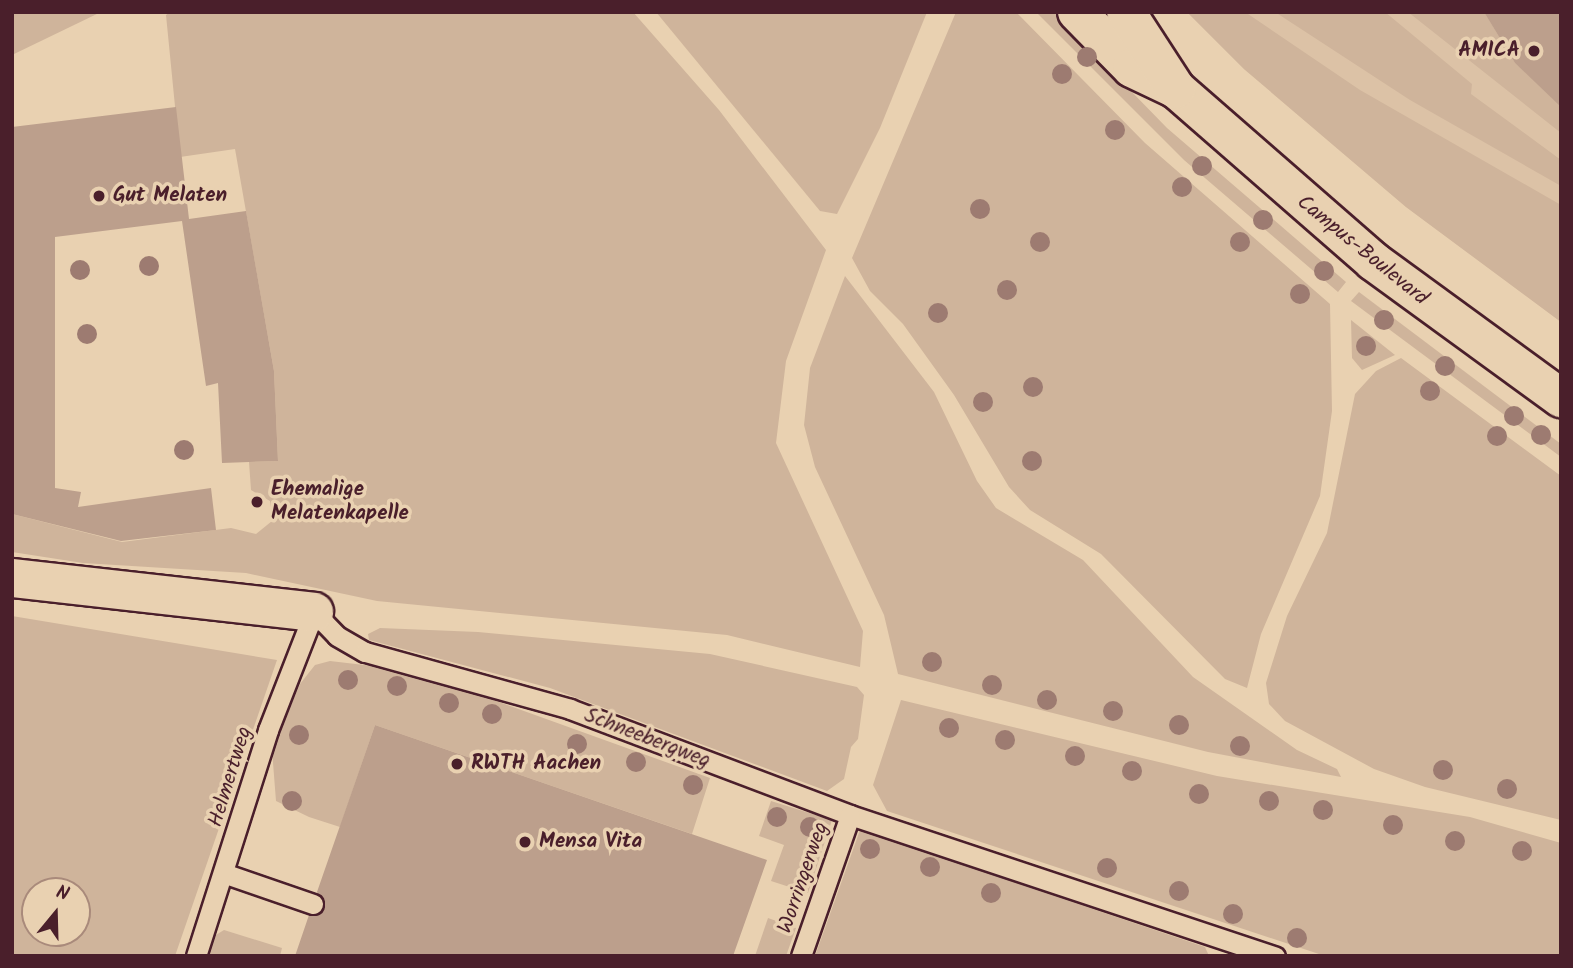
<!DOCTYPE html>
<style>
body{margin:0}
#map{position:relative;width:1573px;height:968px;overflow:hidden;background:#e9d1b1;font-family:Kalam,sans-serif}
div>[style]{position:absolute}
[style*='--x']{left:calc(var(--x)*1px);top:calc(var(--y)*1px);width:calc(var(--w)*1px);rotate:calc(var(--a)*1deg)}
.built>*{inset:0;background:#dcc2a6}
.green>*{inset:0;background:#cfb49b}
.building>*{inset:0;background:#bc9f8c}
.roads{filter:drop-shadow(2px 0 #4a1f2b) drop-shadow(-2px 0 #4a1f2b) drop-shadow(0 2px #4a1f2b) drop-shadow(0 -2px #4a1f2b)}
.lane>*{height:19px;margin:-9.5px;padding:0 9.5px;transform-origin:9.5px;border-radius:9.5px;background:#e9d1b1}
.street>*{height:38px;margin:-19px;padding:0 19px;transform-origin:19px;border-radius:19px;background:#e9d1b1}
.secondary>*{height:38px;margin:-19px;padding:0 19px;transform-origin:19px;border-radius:19px;background:#e9d1b1}
.trees>*{width:20px;height:20px;margin:-10px;border-radius:50%;background:#9d7b71}
.dots>*{width:19px;height:19px;translate:-50% -50%;box-sizing:border-box;border:4px solid #e9d1b1;border-radius:50%}
span{translate:-50% -50%;white-space:nowrap;text-align:center;line-height:1.15;-webkit-text-stroke:7px #e9d1b1;paint-order:stroke}
.poi-label{font-size:21px;color:#4a1f2b;font-weight:700}
.right{translate:-100% -50%;text-align:right}
.left{translate:0 -50%;text-align:left}
.street-label{font-size:21px;color:#4a1f2b}
.frame{position:absolute;inset:0;border:14px solid #4a1f2b;pointer-events:none}
.north{position:absolute;left:21px;top:877px;width:70px;height:70px;box-sizing:border-box;background:#e9d1b1;border:2px solid #a98a7b;border-radius:50%;rotate:19deg;font-size:19px;font-weight:700;line-height:28px;text-align:center;color:#4a1f2b}
.north::after{content:'';display:block;margin:auto;width:24px;height:32px;background:#4a1f2b;clip-path:polygon(50% 0,100% 100%,50% 72%,0 100%)}
</style>
<div id="map">
<div class="built">
<div style="clip-path:polygon(1187px 12px,1561px 12px,1561px 322px,1406px 207px,1244px 69px)"></div>
</div>
<div class="green">
<div style="clip-path:polygon(12px 12px,101px 12px,12px 55px)"></div>
<div style="clip-path:polygon(170px 12px,633px 12px,719px 110px,826px 250px,786px 361px,776px 443px,863px 631px,860px 667px,727px 635px,377px 601px,246px 573px,83px 563px,12px 552px,12px 514px,122px 542px,231px 528px,256px 534px,272px 521px,270px 501px,251px 490px,249px 462px,278px 461px,274px 371px,235px 149px,180px 157px,166px 15px)"></div>
<div style="clip-path:polygon(656px 12px,927px 12px,880px 128px,837px 214px,820px 211px)"></div>
<div style="clip-path:polygon(956px 12px,1016px 12px,1145px 143px,1330px 304px,1332px 411px,1320px 496px,1261px 634px,1247px 688px,1225px 679px,1101px 554px,1030px 510px,1009px 487px,954px 395px,903px 324px,870px 291px,852px 258px)"></div>
<div style="clip-path:polygon(1036px 12px,1054px 12px,1167px 128px,1346px 282px,1338px 292px,1184px 160px)"></div>
<div style="clip-path:polygon(1187px 12px,1245px 12px,1360px 90px,1561px 205px,1561px 322px,1406px 207px,1244px 69px)"></div>
<div style="clip-path:polygon(1275px 12px,1385px 12px,1472px 84px,1471px 94px,1561px 160px,1561px 186px,1410px 100px)"></div>
<div style="clip-path:polygon(1408px 12px,1484px 12px,1515px 63px,1561px 103px,1561px 133px)"></div>
<div style="clip-path:polygon(845px 276px,934px 392px,977px 481px,996px 508px,1083px 560px,1193px 677px,1297px 750px,1337px 769px,1341px 777px,1208px 752px,898px 674px,884px 615px,815px 467px,804px 425px,810px 368px)"></div>
<div style="clip-path:polygon(1359px 292px,1561px 444px,1561px 457px,1351px 301px)"></div>
<div style="clip-path:polygon(1351px 320px,1395px 355px,1362px 370px,1352px 358px)"></div>
<div style="clip-path:polygon(1401px 358px,1561px 476px,1561px 820px,1425px 787px,1374px 769px,1285px 721px,1269px 704px,1266px 683px,1287px 616px,1327px 533px,1355px 394px,1376px 371px)"></div>
<div style="clip-path:polygon(evenodd,12px 616px,277px 660px,175px 956px,12px 956px,12px 616px,35px 891px,77px 891px,77px 933px,35px 933px,35px 891px)"></div>
<div style="clip-path:polygon(380px 628px,478px 632px,710px 654px,857px 687px,864px 695px,858px 739px,851px 747px,844px 779px,827px 791px,550px 688px,369px 640px,368px 634px)"></div>
<div style="clip-path:polygon(330px 661px,381px 667px,477px 694px,710px 778px,692px 834px,375px 725px,340px 827px,309px 817px,276px 801px,272px 750px,300px 684px,315px 665px)"></div>
<div style="clip-path:polygon(901px 700px,1217px 776px,1470px 817px,1561px 843px,1561px 956px,1325px 956px,887px 811px,873px 785px)"></div>
<div style="clip-path:polygon(771px 801px,832px 820px,808px 893px,771px 881px,784px 845px,759px 836px)"></div>
<div style="clip-path:polygon(860px 830px,1205px 947px,1209px 956px,815px 956px)"></div>
<div style="clip-path:polygon(768px 918px,796px 928px,786px 956px,755px 956px)"></div>
<div style="clip-path:polygon(224px 930px,282px 948px,280px 956px,205px 956px,211px 938px)"></div>
</div>
<div class="building">
<div style="clip-path:polygon(1484px 12px,1561px 12px,1561px 107px,1515px 63px)"></div>
<div style="clip-path:polygon(176px 107px,189px 219px,246px 211px,274px 371px,278px 461px,222px 463px,218px 383px,206px 386px,182px 221px,55px 237px,55px 488px,81px 492px,78px 507px,211px 488px,216px 530px,121px 541px,12px 514px,12px 127px)"></div>
<div style="clip-path:polygon(375px 725px,767px 860px,733px 956px,295px 956px,309px 915px,324px 909px,317px 892px)"></div>
</div>
<div class="roads">
<div class="lane">
<div style="--x:226;--y:874;--w:92;--a:19"></div>
<div style="--x:196;--y:956;--w:237;--a:-72.3"></div>
<div style="--x:268;--y:730;--w:127;--a:-68.7"></div>
<div style="--x:314;--y:612;--w:33;--a:46"></div>
<div style="--x:337;--y:636;--w:32;--a:30"></div>
<div style="--x:365;--y:652;--w:213;--a:15.5"></div>
<div style="--x:570;--y:709;--w:299;--a:20.7"></div>
<div style="--x:850;--y:815;--w:448;--a:18.4"></div>
<div style="--x:801;--y:956;--w:149;--a:-70.8"></div>
</div>
<div class="street">
<div style="--x:12;--y:578;--w:304;--a:6.4"></div>
</div>
<div class="secondary">
<div style="--x:1077;--y:12;--w:78;--a:45.5"></div>
<div style="--x:1132;--y:68;--w:49;--a:25.5"></div>
<div style="--x:1176;--y:89;--w:262;--a:41.1"></div>
<div style="--x:1373;--y:261;--w:233;--a:36.1"></div>
<div style="--x:1126;--y:12;--w:92;--a:57"></div>
</div>
</div>
<div class="trees">
<div style="left:1087px;top:57px"></div>
<div style="left:1062px;top:74px"></div>
<div style="left:1115px;top:130px"></div>
<div style="left:1202px;top:166px"></div>
<div style="left:1182px;top:187px"></div>
<div style="left:980px;top:209px"></div>
<div style="left:1263px;top:220px"></div>
<div style="left:1040px;top:242px"></div>
<div style="left:1240px;top:242px"></div>
<div style="left:149px;top:266px"></div>
<div style="left:80px;top:270px"></div>
<div style="left:1324px;top:271px"></div>
<div style="left:1007px;top:290px"></div>
<div style="left:1300px;top:294px"></div>
<div style="left:938px;top:313px"></div>
<div style="left:1384px;top:320px"></div>
<div style="left:87px;top:334px"></div>
<div style="left:1366px;top:346px"></div>
<div style="left:1445px;top:366px"></div>
<div style="left:1033px;top:387px"></div>
<div style="left:1430px;top:391px"></div>
<div style="left:983px;top:402px"></div>
<div style="left:1514px;top:416px"></div>
<div style="left:1541px;top:435px"></div>
<div style="left:1497px;top:436px"></div>
<div style="left:184px;top:450px"></div>
<div style="left:1032px;top:461px"></div>
<div style="left:932px;top:662px"></div>
<div style="left:348px;top:680px"></div>
<div style="left:992px;top:685px"></div>
<div style="left:397px;top:686px"></div>
<div style="left:1047px;top:700px"></div>
<div style="left:449px;top:703px"></div>
<div style="left:1113px;top:711px"></div>
<div style="left:492px;top:714px"></div>
<div style="left:1179px;top:725px"></div>
<div style="left:949px;top:728px"></div>
<div style="left:299px;top:735px"></div>
<div style="left:1005px;top:740px"></div>
<div style="left:577px;top:744px"></div>
<div style="left:1240px;top:746px"></div>
<div style="left:1075px;top:756px"></div>
<div style="left:636px;top:762px"></div>
<div style="left:1443px;top:770px"></div>
<div style="left:1132px;top:771px"></div>
<div style="left:693px;top:785px"></div>
<div style="left:1507px;top:789px"></div>
<div style="left:1199px;top:794px"></div>
<div style="left:292px;top:801px"></div>
<div style="left:1269px;top:801px"></div>
<div style="left:1323px;top:810px"></div>
<div style="left:777px;top:817px"></div>
<div style="left:1393px;top:825px"></div>
<div style="left:810px;top:827px"></div>
<div style="left:1455px;top:841px"></div>
<div style="left:870px;top:849px"></div>
<div style="left:1522px;top:851px"></div>
<div style="left:930px;top:867px"></div>
<div style="left:1107px;top:868px"></div>
<div style="left:1179px;top:891px"></div>
<div style="left:991px;top:893px"></div>
<div style="left:1233px;top:914px"></div>
<div style="left:1297px;top:938px"></div>
</div>
<div class="dots">
<div style="left:1534px;top:51px;background:#4a1f2b"></div>
<div style="left:99px;top:196px;background:#4a1f2b"></div>
<div style="left:257px;top:502px;background:#4a1f2b"></div>
<div style="left:457px;top:764px;background:#4a1f2b"></div>
<div style="left:525px;top:842px;background:#4a1f2b"></div>
</div>
<div class="poi-label">
<span class="right" style="left:1520px;top:51px">AMICA</span>
<span class="left" style="left:113px;top:196px">Gut Melaten</span>
<span class="left" style="left:271px;top:502px">Ehemalige<br>Melatenkapelle</span>
<span class="left" style="left:471px;top:764px">RWTH Aachen</span>
<span class="left" style="left:539px;top:842px">Mensa Vita</span>
</div>
<div class="street-label">
<span style="left:1362px;top:251px;rotate:39deg">Campus-Boulevard</span>
<span style="left:647px;top:739px;rotate:21deg">Schneebergweg</span>
<span style="left:231px;top:777px;rotate:-73deg">Helmertweg</span>
<span style="left:804px;top:878px;rotate:-71deg">Worringerweg</span>
</div>
<div class="frame"></div>
<div class="north">N</div>
</div>
